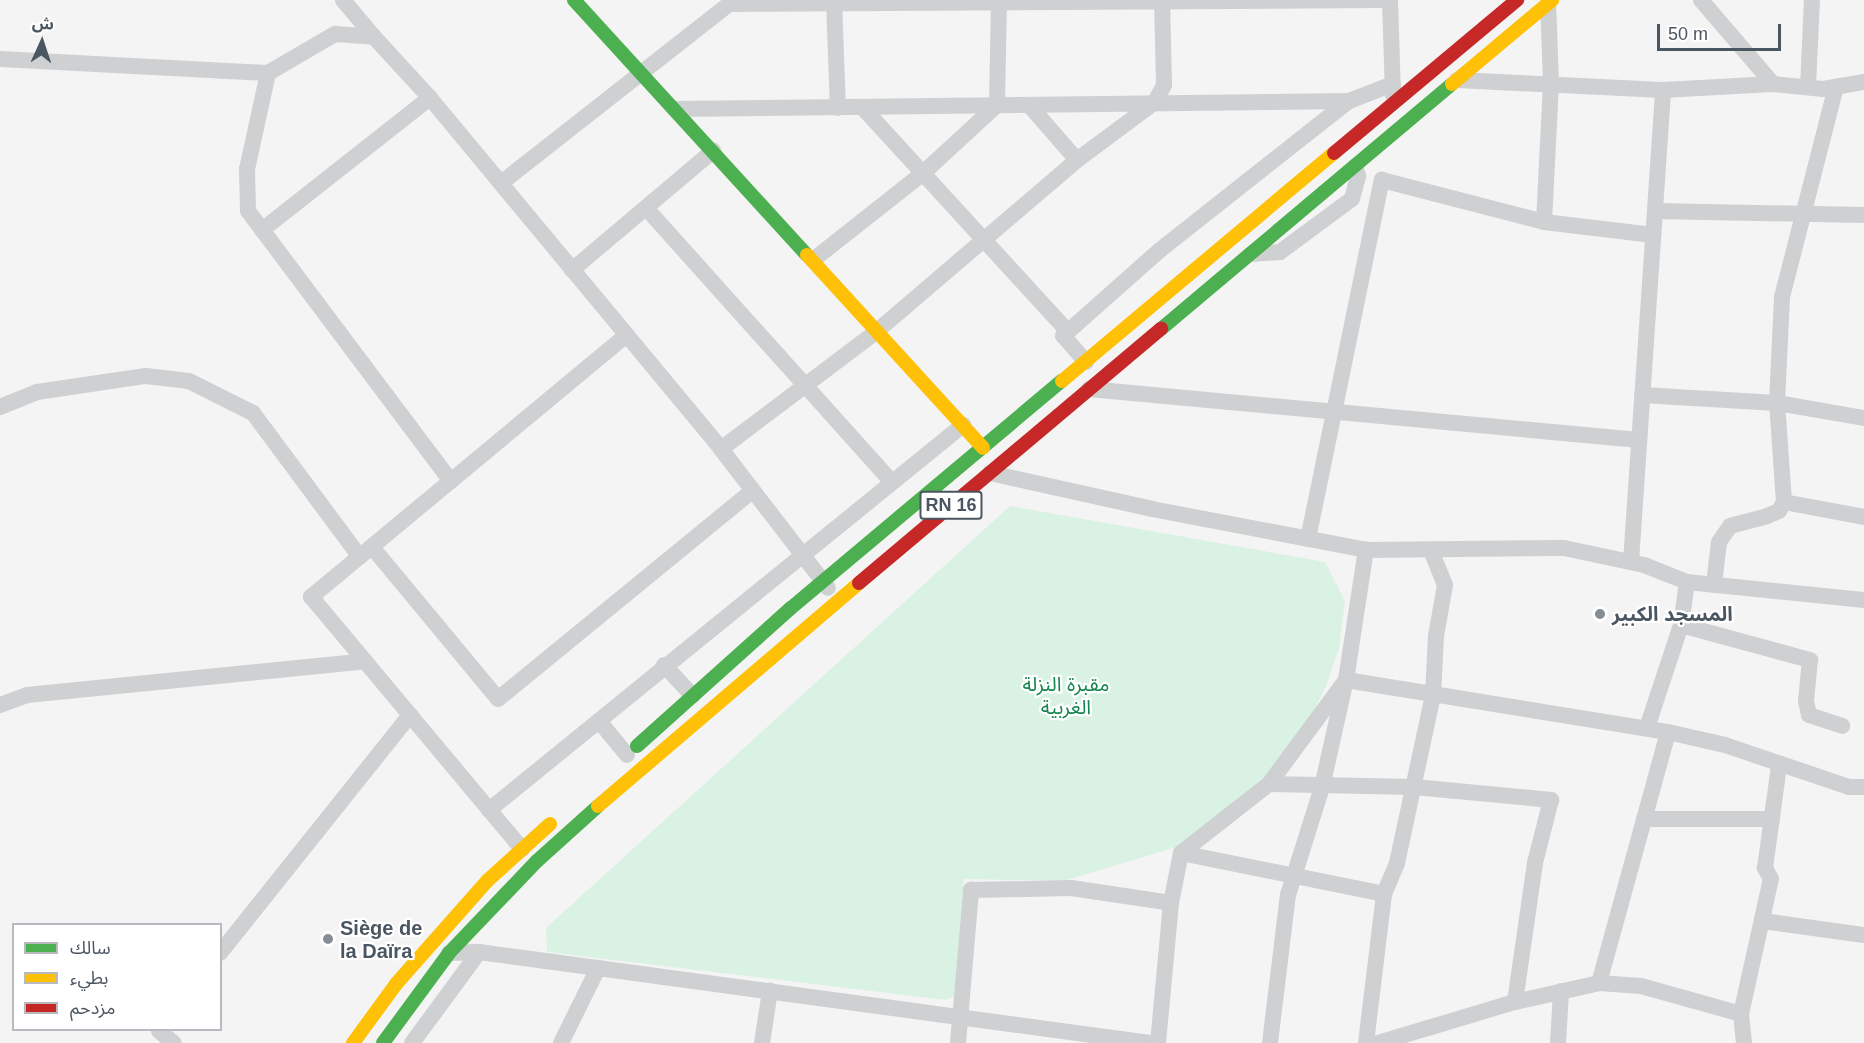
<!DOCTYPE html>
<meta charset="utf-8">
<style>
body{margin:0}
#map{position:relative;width:1864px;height:1043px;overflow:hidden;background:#f4f4f4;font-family:Helvetica,"Noto Sans Arabic",sans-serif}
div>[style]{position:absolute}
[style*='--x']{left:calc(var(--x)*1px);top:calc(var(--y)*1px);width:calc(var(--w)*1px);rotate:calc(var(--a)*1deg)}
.green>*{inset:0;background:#d9f2e3}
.street>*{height:16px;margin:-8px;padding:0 8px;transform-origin:8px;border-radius:8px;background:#ced0d2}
.fast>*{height:14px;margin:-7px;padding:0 7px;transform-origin:7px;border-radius:7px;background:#4caf50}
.slow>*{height:14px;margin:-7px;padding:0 7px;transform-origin:7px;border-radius:7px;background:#ffc107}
.jam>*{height:14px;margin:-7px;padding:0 7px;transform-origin:7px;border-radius:7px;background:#c62828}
.dots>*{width:16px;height:16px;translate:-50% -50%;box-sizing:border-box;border:3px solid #fff;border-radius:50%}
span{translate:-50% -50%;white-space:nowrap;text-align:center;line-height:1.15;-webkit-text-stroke:4.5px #fff;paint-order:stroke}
.shield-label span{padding:2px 4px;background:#fff;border:2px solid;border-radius:4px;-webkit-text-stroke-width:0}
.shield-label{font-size:18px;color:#4a5661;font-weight:700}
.poi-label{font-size:20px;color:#4a5661;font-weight:700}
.left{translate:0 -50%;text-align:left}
.park-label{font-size:20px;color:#17864f}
.legend{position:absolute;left:12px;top:923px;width:210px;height:108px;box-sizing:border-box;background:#fff;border:2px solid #b7bbc0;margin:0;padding:8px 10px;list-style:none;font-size:18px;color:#4a5661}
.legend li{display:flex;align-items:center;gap:12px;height:30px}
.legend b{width:30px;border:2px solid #b7bbc0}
.north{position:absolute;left:12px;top:12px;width:60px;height:60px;-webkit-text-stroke:4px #fff;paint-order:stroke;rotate:3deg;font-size:16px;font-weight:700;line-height:24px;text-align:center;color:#4a5661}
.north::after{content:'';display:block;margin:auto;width:21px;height:27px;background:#4a5661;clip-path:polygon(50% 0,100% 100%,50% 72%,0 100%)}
.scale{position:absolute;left:1657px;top:24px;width:124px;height:27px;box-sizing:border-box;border:3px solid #4a5661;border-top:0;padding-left:8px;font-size:18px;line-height:21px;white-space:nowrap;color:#4a5661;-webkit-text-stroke:4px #fff;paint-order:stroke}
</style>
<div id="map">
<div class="green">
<div style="clip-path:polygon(1010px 506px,1325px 562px,1345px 601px,1339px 648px,1326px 686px,1306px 726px,1268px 773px,1193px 842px,1064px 881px,964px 879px,954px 996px,946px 1000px,547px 952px,546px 928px)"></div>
</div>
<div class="street">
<div style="--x:343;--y:0;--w:48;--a:50"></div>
<div style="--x:834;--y:0;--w:108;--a:87.9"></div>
<div style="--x:1390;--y:0;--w:95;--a:88.2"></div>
<div style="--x:1701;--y:0;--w:111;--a:49.4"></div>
<div style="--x:1773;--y:84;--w:50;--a:5.7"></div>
<div style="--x:1823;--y:89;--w:42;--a:-9.7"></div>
<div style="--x:0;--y:59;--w:268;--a:3"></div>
<div style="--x:268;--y:73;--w:78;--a:-30.2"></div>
<div style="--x:335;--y:34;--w:39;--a:4"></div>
<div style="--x:374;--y:37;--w:83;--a:47.4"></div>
<div style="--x:430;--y:98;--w:456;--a:50.3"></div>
<div style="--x:721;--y:449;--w:175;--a:52.4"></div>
<div style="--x:268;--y:73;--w:98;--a:102.3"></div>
<div style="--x:247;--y:169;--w:42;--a:88.6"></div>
<div style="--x:248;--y:211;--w:338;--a:53.1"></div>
<div style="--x:1457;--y:80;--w:206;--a:2.8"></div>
<div style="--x:1663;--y:90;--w:110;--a:-3.1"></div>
<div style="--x:1808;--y:87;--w:87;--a:-87.4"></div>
<div style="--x:1029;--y:105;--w:73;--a:48.9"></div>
<div style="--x:675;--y:109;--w:674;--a:-0.68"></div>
<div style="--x:864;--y:109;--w:302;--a:47.5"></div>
<div style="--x:501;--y:183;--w:290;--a:-38.1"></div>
<div style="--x:729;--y:4;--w:654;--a:-0.35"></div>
<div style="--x:646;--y:208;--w:368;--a:48.1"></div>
<div style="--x:1655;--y:211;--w:209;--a:1.1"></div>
<div style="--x:1544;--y:222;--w:139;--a:-87.1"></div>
<div style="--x:1551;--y:83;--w:80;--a:-92.1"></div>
<div style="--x:262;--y:230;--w:214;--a:-38.2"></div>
<div style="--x:1251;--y:254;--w:29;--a:-4"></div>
<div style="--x:1280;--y:252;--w:89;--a:-36.4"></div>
<div style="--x:1352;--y:199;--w:24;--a:-75"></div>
<div style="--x:1358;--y:176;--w:10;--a:-107"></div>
<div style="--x:813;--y:260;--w:139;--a:-38.3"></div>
<div style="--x:922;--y:174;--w:102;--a:-42.6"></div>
<div style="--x:997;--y:105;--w:105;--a:-88.9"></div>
<div style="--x:572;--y:270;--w:185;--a:-40.2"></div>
<div style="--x:1086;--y:362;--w:35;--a:-131"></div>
<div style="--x:1063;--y:336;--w:130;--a:-41.6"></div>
<div style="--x:1160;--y:250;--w:241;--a:-38.3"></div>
<div style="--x:1349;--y:101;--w:47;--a:-21.1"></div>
<div style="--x:1089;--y:389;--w:552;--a:5.3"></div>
<div style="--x:1642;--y:395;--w:135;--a:3.4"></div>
<div style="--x:1777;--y:403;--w:88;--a:9.8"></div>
<div style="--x:0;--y:407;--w:40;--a:-22"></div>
<div style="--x:37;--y:392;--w:110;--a:-8.4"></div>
<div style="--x:146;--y:376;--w:43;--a:6.6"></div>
<div style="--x:189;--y:381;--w:72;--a:26.6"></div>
<div style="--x:253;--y:413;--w:179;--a:53.4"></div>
<div style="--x:721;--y:449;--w:196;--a:-37.1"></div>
<div style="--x:877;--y:331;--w:263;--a:-40.5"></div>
<div style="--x:1077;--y:160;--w:97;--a:-36.6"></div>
<div style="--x:1155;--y:102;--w:19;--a:-62"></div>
<div style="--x:1164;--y:85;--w:85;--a:-91.3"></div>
<div style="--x:990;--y:473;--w:166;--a:12.5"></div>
<div style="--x:1152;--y:509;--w:218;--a:10.8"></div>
<div style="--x:1366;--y:550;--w:198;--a:-0.6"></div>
<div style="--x:1564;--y:548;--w:82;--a:12"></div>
<div style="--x:1644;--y:565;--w:46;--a:21.6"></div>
<div style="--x:1687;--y:582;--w:43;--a:97.9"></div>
<div style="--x:1681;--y:625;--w:108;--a:108.3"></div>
<div style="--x:1784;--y:502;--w:81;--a:10.6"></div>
<div style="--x:1308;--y:539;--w:367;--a:-78.4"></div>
<div style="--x:1382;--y:180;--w:167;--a:14.5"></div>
<div style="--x:1544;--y:222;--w:110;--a:6.8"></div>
<div style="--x:372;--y:547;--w:197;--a:50.3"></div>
<div style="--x:498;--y:699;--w:328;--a:-39.3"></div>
<div style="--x:1631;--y:562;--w:473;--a:-86.1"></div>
<div style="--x:1687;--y:582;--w:178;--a:5.8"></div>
<div style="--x:1714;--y:585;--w:43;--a:-83.4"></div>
<div style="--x:1719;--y:542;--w:19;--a:-55"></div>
<div style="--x:1730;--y:526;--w:38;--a:-15"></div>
<div style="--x:1767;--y:516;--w:13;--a:-23"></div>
<div style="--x:1779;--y:511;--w:10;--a:-61"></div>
<div style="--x:1784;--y:502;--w:99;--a:-94"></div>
<div style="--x:1777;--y:403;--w:106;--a:-87.3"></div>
<div style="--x:1782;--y:297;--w:217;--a:-75.6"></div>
<div style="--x:1681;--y:625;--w:134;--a:15.2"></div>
<div style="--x:1810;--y:660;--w:41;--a:95.6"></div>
<div style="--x:1806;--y:701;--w:14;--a:78"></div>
<div style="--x:1809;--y:715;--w:35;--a:18"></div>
<div style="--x:664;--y:665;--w:42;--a:46.9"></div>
<div style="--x:0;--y:705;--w:29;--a:-20"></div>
<div style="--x:27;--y:695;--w:340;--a:-5.7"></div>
<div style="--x:599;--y:721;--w:44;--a:50.5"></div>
<div style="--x:1269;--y:784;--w:145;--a:1.2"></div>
<div style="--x:1414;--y:787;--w:138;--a:5.4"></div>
<div style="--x:1551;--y:800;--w:65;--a:104.3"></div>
<div style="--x:1535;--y:863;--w:140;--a:98.2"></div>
<div style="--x:489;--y:810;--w:611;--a:-39.08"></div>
<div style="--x:1644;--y:819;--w:128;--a:0"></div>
<div style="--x:522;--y:849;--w:329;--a:-129.9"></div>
<div style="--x:311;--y:597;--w:408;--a:-39.7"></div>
<div style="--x:1181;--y:853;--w:207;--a:11.4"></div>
<div style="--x:1763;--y:921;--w:102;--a:7.9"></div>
<div style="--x:220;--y:953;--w:305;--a:-51.4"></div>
<div style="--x:449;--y:953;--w:30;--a:-2"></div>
<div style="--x:479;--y:952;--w:677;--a:7.72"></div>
<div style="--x:1599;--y:983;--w:260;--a:-74.6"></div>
<div style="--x:159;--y:1031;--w:19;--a:39"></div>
<div style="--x:412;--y:1043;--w:113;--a:-53.6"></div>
<div style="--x:561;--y:1043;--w:84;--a:-63.7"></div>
<div style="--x:762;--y:1043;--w:53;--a:-81.3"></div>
<div style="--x:958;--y:1043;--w:154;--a:-85.1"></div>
<div style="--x:971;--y:890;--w:100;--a:-1.1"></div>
<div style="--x:1071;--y:888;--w:101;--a:8.5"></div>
<div style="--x:1158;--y:1043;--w:141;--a:-84.7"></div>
<div style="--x:1171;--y:903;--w:51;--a:-78.7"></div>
<div style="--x:1181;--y:853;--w:112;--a:-38.1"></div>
<div style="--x:1269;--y:784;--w:129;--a:-53.5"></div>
<div style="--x:1346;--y:680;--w:326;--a:9.2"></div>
<div style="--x:1668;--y:732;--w:58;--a:12.8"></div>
<div style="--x:1725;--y:745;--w:131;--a:18.7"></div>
<div style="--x:1849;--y:787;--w:15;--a:0"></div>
<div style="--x:1270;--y:1043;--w:149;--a:-83.1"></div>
<div style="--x:1288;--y:895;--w:113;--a:-72.5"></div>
<div style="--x:1322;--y:787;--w:110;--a:-77.4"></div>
<div style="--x:1346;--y:680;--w:132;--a:-81.3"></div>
<div style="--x:1366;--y:1043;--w:150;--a:-83.1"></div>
<div style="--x:1384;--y:894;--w:34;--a:-67"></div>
<div style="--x:1397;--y:863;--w:172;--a:-77.9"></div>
<div style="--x:1433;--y:695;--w:59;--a:-87.1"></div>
<div style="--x:1436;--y:636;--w:52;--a:-80"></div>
<div style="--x:1445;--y:585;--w:37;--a:-112"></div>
<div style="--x:1378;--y:1043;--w:143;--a:-16.7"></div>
<div style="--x:1515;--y:1002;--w:86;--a:-12.7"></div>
<div style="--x:1599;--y:983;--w:42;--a:4.1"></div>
<div style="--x:1641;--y:986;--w:104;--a:15.6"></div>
<div style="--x:1558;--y:1043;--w:52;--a:-86.7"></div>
<div style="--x:1744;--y:1043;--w:29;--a:-96"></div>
<div style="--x:1741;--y:1014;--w:138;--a:-77.5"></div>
<div style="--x:1771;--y:879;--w:13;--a:-119"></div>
<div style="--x:1765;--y:868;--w:103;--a:-82.2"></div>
</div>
<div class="fast">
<div style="--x:574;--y:0;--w:345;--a:47.6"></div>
<div style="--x:1161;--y:329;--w:380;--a:-40.1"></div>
<div style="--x:637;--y:746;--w:207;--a:-41.9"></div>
<div style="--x:791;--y:608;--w:354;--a:-40"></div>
<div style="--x:383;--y:1043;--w:112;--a:-53.7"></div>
<div style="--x:449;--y:953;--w:127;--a:-46.3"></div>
<div style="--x:537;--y:861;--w:82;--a:-42"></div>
</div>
<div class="slow">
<div style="--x:1452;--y:84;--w:131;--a:-40"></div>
<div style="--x:807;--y:255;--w:261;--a:47.6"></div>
<div style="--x:1062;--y:381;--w:355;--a:-40"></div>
<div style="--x:598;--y:806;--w:343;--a:-40.5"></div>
<div style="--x:353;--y:1043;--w:73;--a:-53.9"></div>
<div style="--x:396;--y:984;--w:137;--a:-48.5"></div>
<div style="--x:487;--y:881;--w:85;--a:-42.1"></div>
</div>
<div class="jam">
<div style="--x:1334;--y:153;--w:239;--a:-39.9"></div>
<div style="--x:859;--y:583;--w:395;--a:-40.1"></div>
</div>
<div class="dots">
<div style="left:1600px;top:614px;background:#868d94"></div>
<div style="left:328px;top:939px;background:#868d94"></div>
</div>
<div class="shield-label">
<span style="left:951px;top:505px">RN 16</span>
</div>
<div class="poi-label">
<span class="left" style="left:1612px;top:614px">المسجد الكبير</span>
<span class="left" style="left:340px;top:940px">Siège de<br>la Daïra</span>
</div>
<div class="park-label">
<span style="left:1066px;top:696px">مقبرة النزلة<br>الغربية</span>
</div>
<ul class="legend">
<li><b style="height:8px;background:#4caf50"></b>سالك</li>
<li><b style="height:8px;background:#ffc107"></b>بطيء</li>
<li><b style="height:8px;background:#c62828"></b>مزدحم</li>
</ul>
<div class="north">ش</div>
<div class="scale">50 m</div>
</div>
